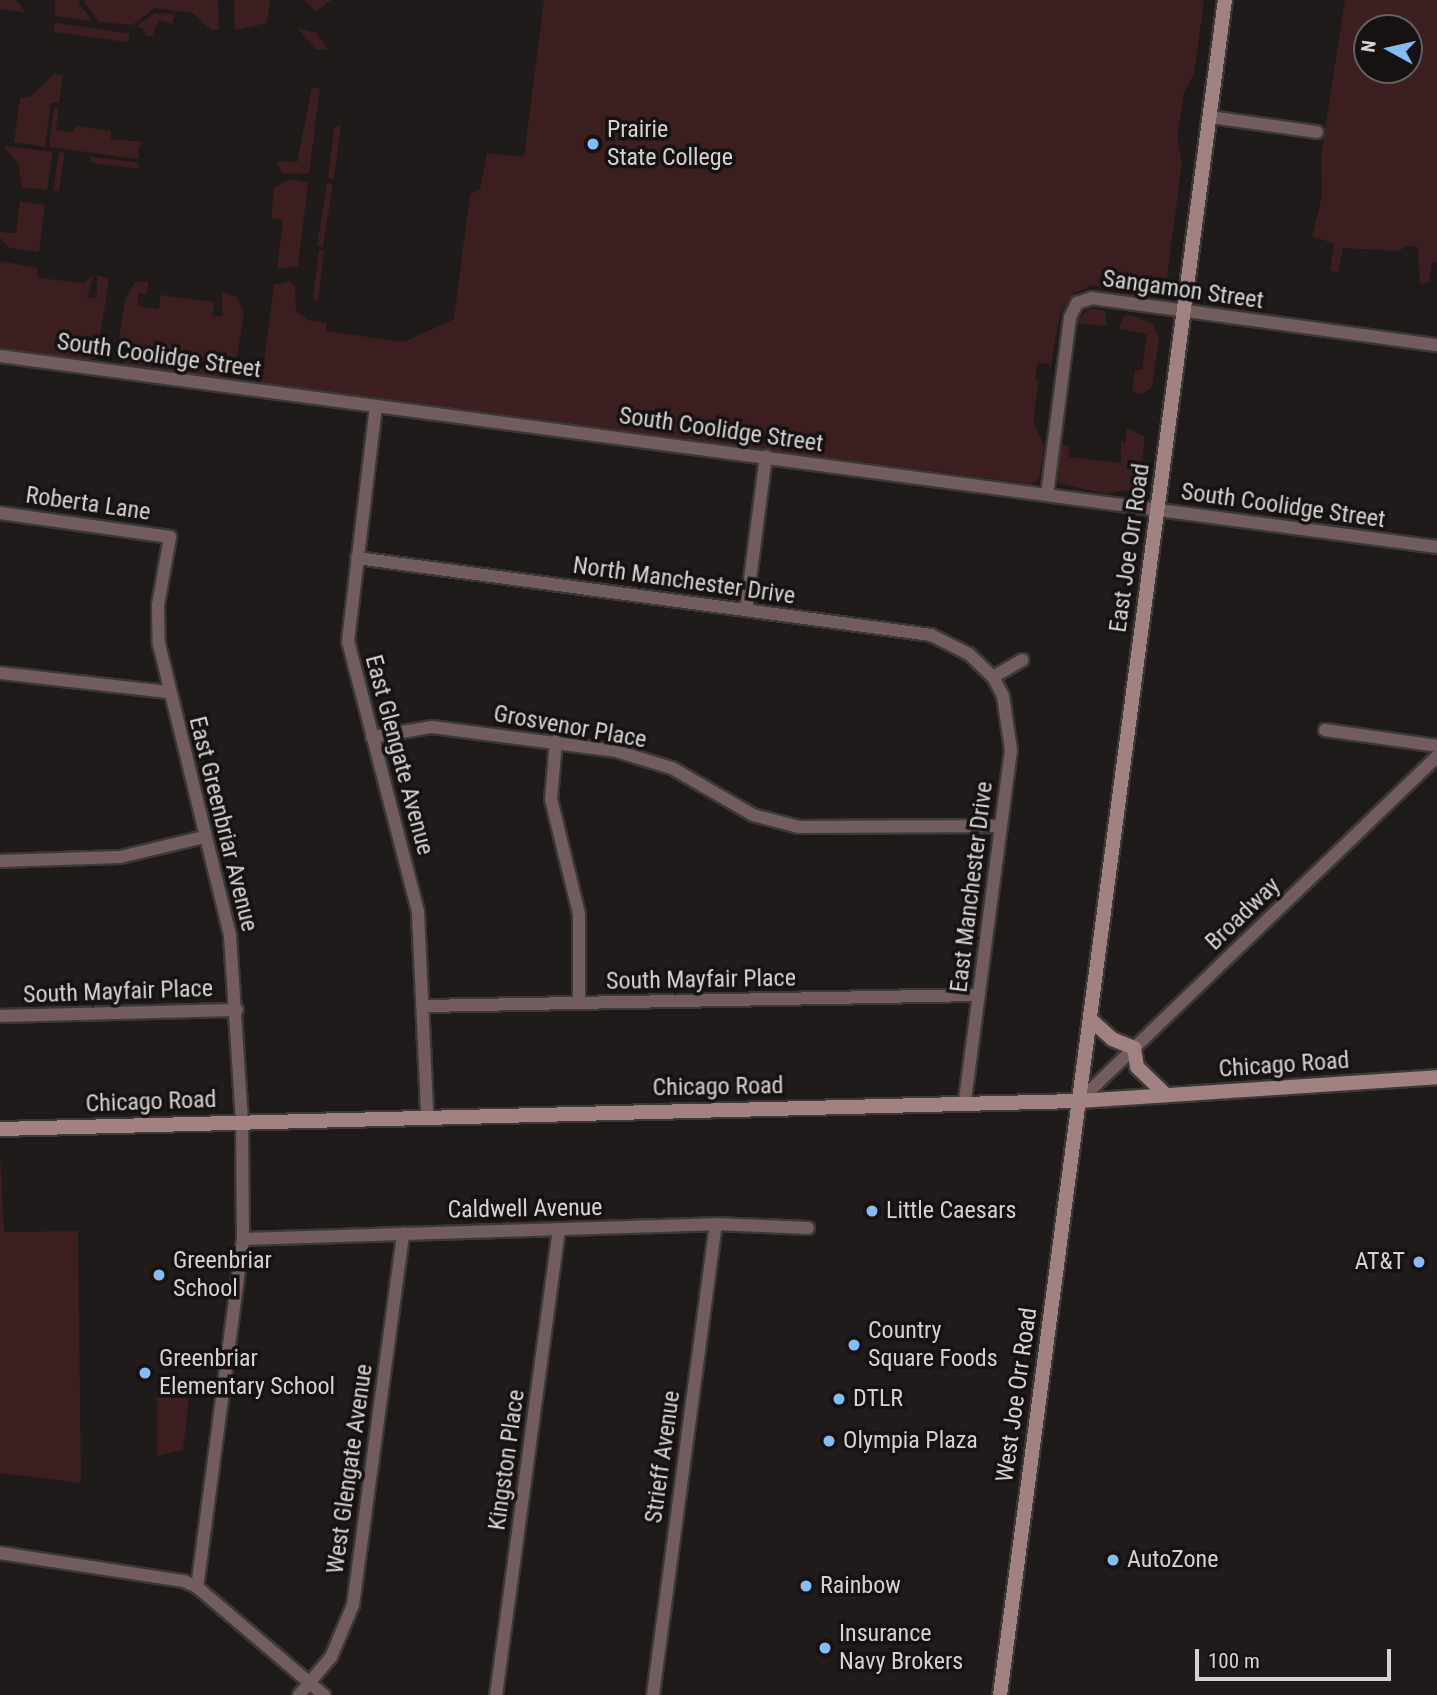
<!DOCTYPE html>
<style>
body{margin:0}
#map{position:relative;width:1437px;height:1695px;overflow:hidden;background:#201b1b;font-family:"Roboto Condensed",sans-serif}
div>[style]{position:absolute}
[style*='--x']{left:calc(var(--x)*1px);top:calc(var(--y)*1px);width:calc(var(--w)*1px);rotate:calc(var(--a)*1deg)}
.green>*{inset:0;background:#3b1f21;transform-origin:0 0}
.roads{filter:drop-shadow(2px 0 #3d3838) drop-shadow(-2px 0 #3d3838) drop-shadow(0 2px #3d3838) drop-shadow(0 -2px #3d3838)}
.street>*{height:12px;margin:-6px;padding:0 6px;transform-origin:6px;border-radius:6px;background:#715d5e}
.secondary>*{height:14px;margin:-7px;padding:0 7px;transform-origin:7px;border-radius:7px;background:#a18283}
.dots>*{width:19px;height:19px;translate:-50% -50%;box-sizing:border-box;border:4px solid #171212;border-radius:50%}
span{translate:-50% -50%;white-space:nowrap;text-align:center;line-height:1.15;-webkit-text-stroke:7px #171212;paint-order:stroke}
.poi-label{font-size:24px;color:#d5d1d2}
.left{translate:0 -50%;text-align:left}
.right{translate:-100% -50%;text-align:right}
.street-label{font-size:24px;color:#d5d1d2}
.north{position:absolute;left:1353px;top:14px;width:70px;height:70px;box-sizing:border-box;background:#171212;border:2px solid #635e5f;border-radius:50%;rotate:278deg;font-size:19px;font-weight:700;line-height:28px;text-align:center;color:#d5d1d2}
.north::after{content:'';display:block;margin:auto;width:24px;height:32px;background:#82bcfa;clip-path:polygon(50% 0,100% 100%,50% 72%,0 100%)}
.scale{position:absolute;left:1195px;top:1649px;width:196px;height:32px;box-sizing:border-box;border:4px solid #d5d1d2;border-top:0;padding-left:9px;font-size:21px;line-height:24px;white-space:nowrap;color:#d5d1d2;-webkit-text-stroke:5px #171212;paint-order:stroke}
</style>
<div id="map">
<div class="green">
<div style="clip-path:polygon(0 0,16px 0,25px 12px,0 9px)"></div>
<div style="clip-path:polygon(55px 0,78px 0,80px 5px,76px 9px,81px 6px,92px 21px,55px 16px)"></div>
<div style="clip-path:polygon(83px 0,218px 0,219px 30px,211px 30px,193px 13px,155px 8px,132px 25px,99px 22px)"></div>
<div style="clip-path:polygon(234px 0,270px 0,267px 23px,235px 30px)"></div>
<div style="clip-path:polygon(304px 0,332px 0,316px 11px)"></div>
<div style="clip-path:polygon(544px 0,1204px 0,1194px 74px,1184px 93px,1177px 139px,1182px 162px,1166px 285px,1158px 295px,1144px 298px,1092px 285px,1073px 294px,1060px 313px,1050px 371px,1049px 364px,1037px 363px,1035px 379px,1039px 380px,1033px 421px,1044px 446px,1039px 478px,1032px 484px,261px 383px,252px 370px,263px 368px,274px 285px,290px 281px,295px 287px,296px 310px,308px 320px,327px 323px,326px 331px,404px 342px,454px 319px,470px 194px,480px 189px,487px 153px,524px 157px)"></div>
<div style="clip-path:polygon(evenodd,1345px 0,1437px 0,1437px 262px,1432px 262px,1429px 282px,1420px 284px,1418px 247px,1407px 246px,1398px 251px,1343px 248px,1338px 272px,1330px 271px,1334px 243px,1312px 237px,1322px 196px,1321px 155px,1345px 0,1409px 28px,1409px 70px,1367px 70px,1367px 28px,1409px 28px)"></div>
<div style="clip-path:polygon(154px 13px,174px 14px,173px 24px,159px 20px,152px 36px,145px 36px,145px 30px,137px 26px)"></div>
<div style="left:55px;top:23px;width:75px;height:9px;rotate:8deg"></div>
<div style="clip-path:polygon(297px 28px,317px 33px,328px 50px,316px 49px)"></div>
<div style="clip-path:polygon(54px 74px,63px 75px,59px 103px,51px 102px,45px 147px,14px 142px,20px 98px,31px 96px)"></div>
<div style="clip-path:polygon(312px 88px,320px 88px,309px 173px,283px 174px,276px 161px,297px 162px)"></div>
<div style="clip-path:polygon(54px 107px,58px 108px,56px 130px,72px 133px,76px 126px,111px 131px,111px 139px,143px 142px,138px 148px,139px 159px,49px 147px)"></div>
<div style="clip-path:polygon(341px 124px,334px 179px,328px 178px,334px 128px)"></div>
<div style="clip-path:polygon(3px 146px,53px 152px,47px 190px,22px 187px,18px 164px)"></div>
<div style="left:59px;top:152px;width:6px;height:39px;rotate:9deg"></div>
<div style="clip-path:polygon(90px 157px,136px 162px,141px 169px,92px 163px)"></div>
<div style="clip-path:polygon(290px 179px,308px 183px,298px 266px,277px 269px,283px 220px,271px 218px,274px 188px)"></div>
<div style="left:327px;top:183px;width:6px;height:64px;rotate:9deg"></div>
<div style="clip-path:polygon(20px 201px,45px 205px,39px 252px,10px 248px,0 238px,0 232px,16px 233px)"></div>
<div style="clip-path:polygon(319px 250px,324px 251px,318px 303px,313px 298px)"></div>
<div style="clip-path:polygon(0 261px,37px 268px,38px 278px,84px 283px,94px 274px,87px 297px,97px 298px,97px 275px,109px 279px,97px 356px,89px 361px,0 349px)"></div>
<div style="clip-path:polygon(135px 282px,149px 282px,147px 294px,139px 293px,137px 306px,159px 309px,160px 295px,215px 302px,212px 315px,223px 317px,222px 292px,236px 296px,244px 313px,235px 368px,221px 378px,125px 366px,118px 347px,125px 299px)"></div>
<div style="clip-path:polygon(1089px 308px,1105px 311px,1107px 326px,1075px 323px)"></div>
<div style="clip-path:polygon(1130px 315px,1153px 324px,1159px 338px,1152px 387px,1142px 394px,1132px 392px,1135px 370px,1142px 370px,1147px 334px,1119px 329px,1123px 317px)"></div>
<div style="clip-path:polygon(1127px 428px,1145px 437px,1140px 477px,1133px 489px,1105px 494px,1058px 483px,1060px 444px,1069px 446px,1069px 457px,1121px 463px,1121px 441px,1125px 443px)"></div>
<div style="clip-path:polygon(0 1153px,4px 1232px,78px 1231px,81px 1483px,0 1473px)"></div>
<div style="clip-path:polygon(190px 1389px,183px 1450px,157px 1456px,157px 1391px)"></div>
</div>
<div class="roads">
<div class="street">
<div style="--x:1210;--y:117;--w:108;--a:8"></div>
<div style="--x:0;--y:356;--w:1450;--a:7.57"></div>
<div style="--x:376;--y:406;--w:237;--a:96.8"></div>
<div style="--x:348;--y:641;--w:280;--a:75.5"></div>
<div style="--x:418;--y:912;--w:202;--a:87.4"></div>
<div style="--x:1047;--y:495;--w:179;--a:-82.6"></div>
<div style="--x:1070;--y:317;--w:16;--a:-63"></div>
<div style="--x:1077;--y:303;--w:16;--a:-18"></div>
<div style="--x:1092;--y:298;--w:348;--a:7.8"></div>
<div style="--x:0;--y:513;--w:172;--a:8"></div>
<div style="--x:170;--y:537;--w:69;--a:100"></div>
<div style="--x:158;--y:605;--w:39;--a:89"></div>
<div style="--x:159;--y:644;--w:301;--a:76.3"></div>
<div style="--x:230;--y:936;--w:186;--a:86.3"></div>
<div style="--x:242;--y:1122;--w:117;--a:89.5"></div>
<div style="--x:243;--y:1239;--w:351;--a:97.5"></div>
<div style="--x:357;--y:558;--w:579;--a:7.64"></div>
<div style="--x:931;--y:635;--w:42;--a:26.6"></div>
<div style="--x:969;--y:654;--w:33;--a:44"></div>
<div style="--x:993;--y:677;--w:21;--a:62"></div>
<div style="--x:1003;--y:696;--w:55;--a:81.6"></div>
<div style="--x:1011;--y:750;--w:358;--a:97.5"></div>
<div style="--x:746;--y:610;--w:155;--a:-82.6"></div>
<div style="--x:0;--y:673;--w:169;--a:6.5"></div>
<div style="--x:993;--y:677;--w:34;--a:-30"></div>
<div style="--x:1325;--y:730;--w:113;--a:8.1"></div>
<div style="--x:372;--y:737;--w:61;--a:-9.5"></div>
<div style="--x:432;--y:727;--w:186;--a:7.4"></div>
<div style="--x:616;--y:751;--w:59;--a:16.9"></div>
<div style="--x:672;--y:768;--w:94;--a:30.1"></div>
<div style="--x:753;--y:815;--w:48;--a:14.6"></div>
<div style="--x:799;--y:827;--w:200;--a:-0.3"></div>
<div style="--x:556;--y:741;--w:58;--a:94.9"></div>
<div style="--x:551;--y:799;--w:118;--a:76.3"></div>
<div style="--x:579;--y:914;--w:89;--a:90"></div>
<div style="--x:0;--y:861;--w:120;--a:-1.9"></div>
<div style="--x:120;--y:857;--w:86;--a:-13.4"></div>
<div style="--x:424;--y:1006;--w:555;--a:-1.14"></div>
<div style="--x:0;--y:1016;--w:237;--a:-1.5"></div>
<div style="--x:1079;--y:1101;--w:496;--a:-43.9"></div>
<div style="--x:243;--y:1239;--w:473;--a:-1.8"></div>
<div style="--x:716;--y:1224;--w:92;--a:2.5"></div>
<div style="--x:0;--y:1553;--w:186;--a:8.7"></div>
<div style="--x:184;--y:1581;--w:14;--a:25"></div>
<div style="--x:197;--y:1587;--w:167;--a:40.4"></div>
<div style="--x:299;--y:1695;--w:50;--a:-49.9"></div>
<div style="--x:331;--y:1657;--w:56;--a:-67.1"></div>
<div style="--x:353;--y:1605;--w:375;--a:-82.3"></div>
<div style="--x:496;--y:1695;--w:469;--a:-82.3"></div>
<div style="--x:653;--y:1695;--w:475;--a:-82.4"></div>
</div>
<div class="secondary">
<div style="--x:1090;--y:1019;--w:30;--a:42"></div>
<div style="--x:1112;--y:1039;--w:24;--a:22"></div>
<div style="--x:1134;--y:1048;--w:19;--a:81"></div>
<div style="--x:1137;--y:1067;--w:40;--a:44"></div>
<div style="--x:0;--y:1129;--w:1079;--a:-1.49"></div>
<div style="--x:1079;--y:1101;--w:359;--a:-3.8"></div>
<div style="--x:1000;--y:1695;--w:1710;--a:-82.44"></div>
</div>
</div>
<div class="dots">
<div style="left:593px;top:144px;background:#82bcfa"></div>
<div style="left:872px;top:1211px;background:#82bcfa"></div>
<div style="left:1419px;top:1262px;background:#82bcfa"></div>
<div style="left:159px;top:1275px;background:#82bcfa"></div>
<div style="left:854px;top:1345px;background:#82bcfa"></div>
<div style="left:145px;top:1373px;background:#82bcfa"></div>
<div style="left:839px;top:1399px;background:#82bcfa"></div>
<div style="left:829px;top:1441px;background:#82bcfa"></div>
<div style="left:1113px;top:1560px;background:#82bcfa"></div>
<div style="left:806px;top:1586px;background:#82bcfa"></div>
<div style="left:825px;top:1648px;background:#82bcfa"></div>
</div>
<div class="poi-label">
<span class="left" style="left:607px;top:144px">Prairie<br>State College</span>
<span class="left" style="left:886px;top:1211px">Little Caesars</span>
<span class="left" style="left:173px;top:1275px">Greenbriar<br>School</span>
<span class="right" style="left:1405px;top:1262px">AT&amp;T</span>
<span class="left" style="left:868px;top:1345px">Country<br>Square Foods</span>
<span class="left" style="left:159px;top:1373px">Greenbriar<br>Elementary School</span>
<span class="left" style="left:853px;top:1399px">DTLR</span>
<span class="left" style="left:843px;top:1441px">Olympia Plaza</span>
<span class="left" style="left:1127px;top:1560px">AutoZone</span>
<span class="left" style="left:820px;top:1586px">Rainbow</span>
<span class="left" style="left:839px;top:1648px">Insurance<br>Navy Brokers</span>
</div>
<div class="street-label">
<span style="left:1183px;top:290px;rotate:8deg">Sangamon Street</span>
<span style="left:159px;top:356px;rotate:8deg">South Coolidge Street</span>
<span style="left:721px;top:430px;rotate:8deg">South Coolidge Street</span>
<span style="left:88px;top:504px;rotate:8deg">Roberta Lane</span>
<span style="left:1283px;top:506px;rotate:8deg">South Coolidge Street</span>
<span style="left:1130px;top:548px;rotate:-82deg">East Joe Orr Road</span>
<span style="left:684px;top:581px;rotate:8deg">North Manchester Drive</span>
<span style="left:570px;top:727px;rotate:10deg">Grosvenor Place</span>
<span style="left:399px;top:755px;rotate:75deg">East Glengate Avenue</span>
<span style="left:223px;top:824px;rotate:76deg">East Greenbriar Avenue</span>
<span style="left:972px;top:887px;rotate:-83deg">East Manchester Drive</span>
<span style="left:1243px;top:914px;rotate:-44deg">Broadway</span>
<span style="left:701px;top:980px;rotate:-1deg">South Mayfair Place</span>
<span style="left:118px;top:992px;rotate:-2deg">South Mayfair Place</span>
<span style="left:1284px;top:1065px;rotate:-4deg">Chicago Road</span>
<span style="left:718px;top:1087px;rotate:-1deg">Chicago Road</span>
<span style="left:151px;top:1102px;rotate:-2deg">Chicago Road</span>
<span style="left:525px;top:1209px;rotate:-1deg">Caldwell Avenue</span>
<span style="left:1017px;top:1395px;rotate:-82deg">West Joe Orr Road</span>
<span style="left:663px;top:1457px;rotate:-82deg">Strieff Avenue</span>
<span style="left:507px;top:1460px;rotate:-82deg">Kingston Place</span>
<span style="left:350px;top:1469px;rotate:-82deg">West Glengate Avenue</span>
</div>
<div class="north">N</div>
<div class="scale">100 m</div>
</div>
